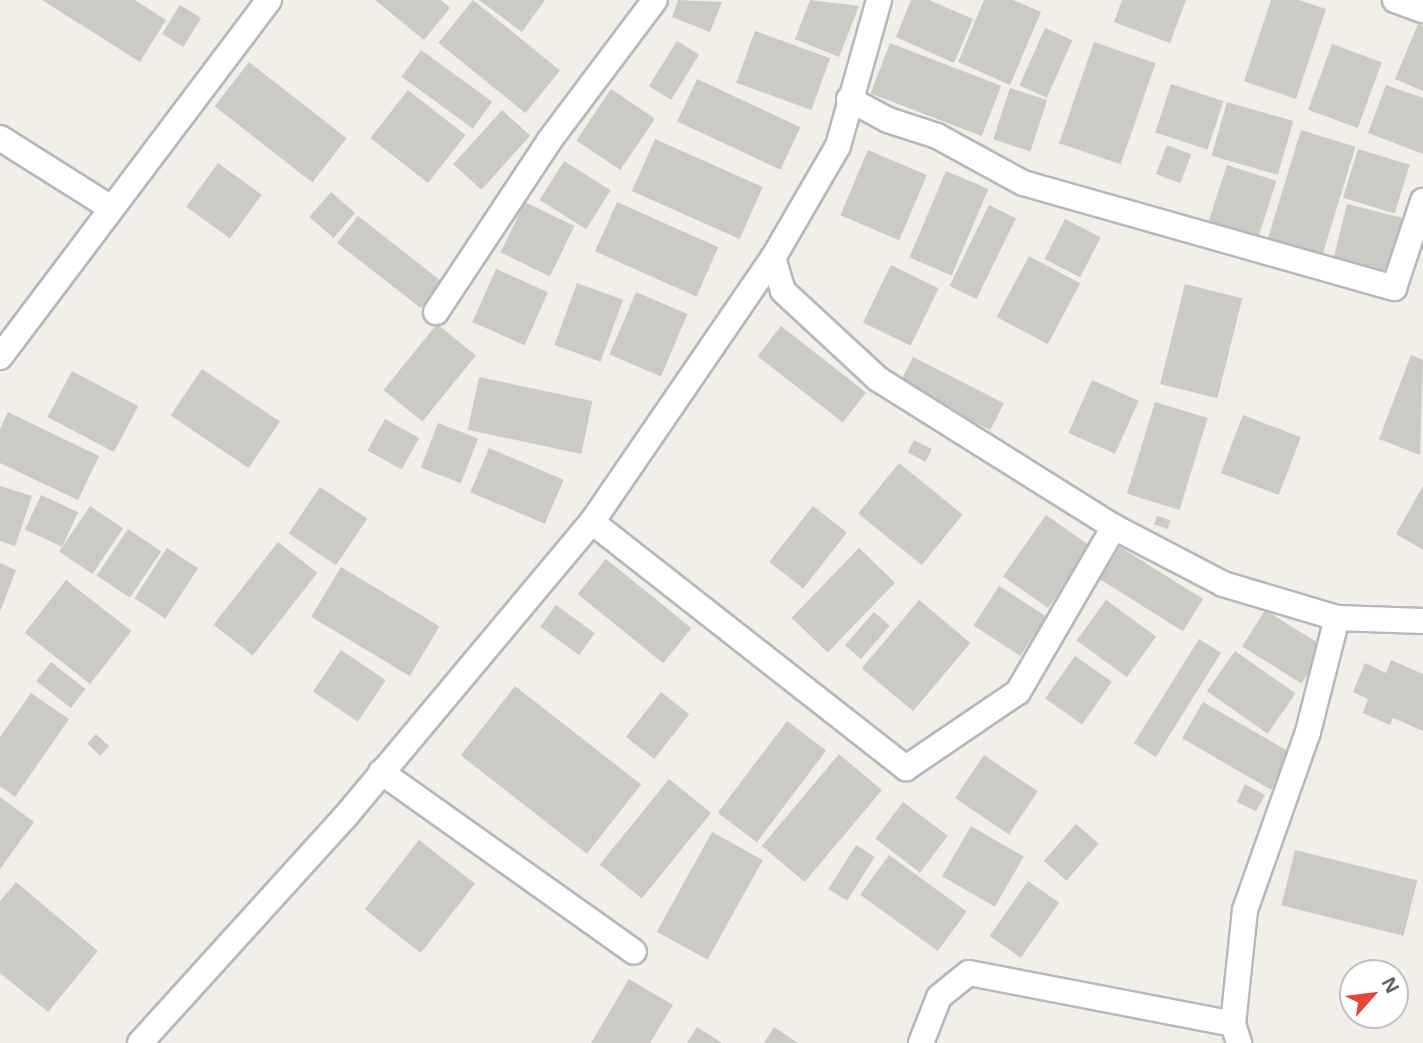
<!DOCTYPE html>
<style>
body{margin:0}
#map{position:relative;width:1423px;height:1043px;overflow:hidden;background:#f1efe8;font-family:"Noto Sans",sans-serif}
div>[style]{position:absolute}
[style*='--x']{left:calc(var(--x)*1px);top:calc(var(--y)*1px);width:calc(var(--w)*1px);rotate:calc(var(--a)*1deg)}
.building>*{inset:0;background:#cccac5;transform-origin:0 0}
.roads{filter:drop-shadow(2px 0 #b5b8bc) drop-shadow(-2px 0 #b5b8bc) drop-shadow(0 2px #b5b8bc) drop-shadow(0 -2px #b5b8bc)}
.minor>*{height:24px;margin:-12px;padding:0 12px;transform-origin:12px;border-radius:12px;background:#fff}
span{translate:-50% -50%;white-space:nowrap;text-align:center;line-height:1.15;-webkit-text-stroke:7px #fff;paint-order:stroke}
.north{position:absolute;left:1339px;top:959px;width:70px;height:70px;box-sizing:border-box;background:#fff;border:2px solid #bfc1c3;border-radius:50%;rotate:62deg;font-size:19px;font-weight:700;line-height:28px;text-align:center;color:#5f6368}
.north::after{content:'';display:block;margin:auto;width:24px;height:32px;background:#ea4335;clip-path:polygon(50% 0,100% 100%,50% 72%,0 100%)}
</style>
<div id="map">
<div class="building">
<div style="clip-path:polygon(42px 0,135px 0,166px 20px,140px 62px)"></div>
<div style="clip-path:polygon(375px 0,441px 0,450px 8px,424px 40px)"></div>
<div style="left:473px;top:0;width:112px;height:55px;rotate:39deg"></div>
<div style="clip-path:polygon(479px 0,545px 0,522px 32px)"></div>
<div style="clip-path:polygon(678px 0,722px 2px,710px 32px,672px 17px)"></div>
<div style="clip-path:polygon(810px 0,859px 6px,839px 57px,795px 39px)"></div>
<div style="clip-path:polygon(911px 0,929px 0,973px 19px,954px 63px,896px 37px)"></div>
<div style="clip-path:polygon(984px 0,1013px 0,1041px 12px,1010px 85px,958px 62px)"></div>
<div style="clip-path:polygon(1122px 0,1186px 0,1170px 43px,1114px 22px)"></div>
<div style="clip-path:polygon(1271px 0,1299px 0,1326px 9px,1296px 99px,1244px 81px)"></div>
<div style="left:180px;top:5px;width:25px;height:34px;rotate:32deg"></div>
<div style="clip-path:polygon(1418px 24px,1423px 26px,1423px 91px,1395px 79px)"></div>
<div style="left:1045px;top:28px;width:30px;height:63px;rotate:24deg"></div>
<div style="left:755px;top:31px;width:80px;height:55px;rotate:20deg"></div>
<div style="left:677px;top:41px;width:26px;height:53px;rotate:32deg"></div>
<div style="left:1094px;top:42px;width:65px;height:107px;rotate:19deg"></div>
<div style="left:890px;top:43px;width:119px;height:54px;rotate:21deg"></div>
<div style="left:1332px;top:44px;width:53px;height:70px;rotate:20deg"></div>
<div style="left:421px;top:50px;width:88px;height:33px;rotate:36deg"></div>
<div style="left:249px;top:62px;width:124px;height:56px;rotate:38deg"></div>
<div style="left:697px;top:79px;width:114px;height:47px;rotate:25deg"></div>
<div style="left:1171px;top:84px;width:55px;height:51px;rotate:18deg"></div>
<div style="clip-path:polygon(1386px 85px,1423px 98px,1423px 154px,1368px 133px)"></div>
<div style="left:1010px;top:88px;width:39px;height:54px;rotate:18deg"></div>
<div style="left:611px;top:89px;width:53px;height:62px;rotate:34deg"></div>
<div style="left:408px;top:90px;width:73px;height:61px;rotate:38deg"></div>
<div style="left:1227px;top:102px;width:69px;height:56px;rotate:16deg"></div>
<div style="left:502px;top:110px;width:38px;height:73px;rotate:42deg"></div>
<div style="left:1301px;top:130px;width:57px;height:118px;rotate:17deg"></div>
<div style="left:655px;top:139px;width:118px;height:57px;rotate:24deg"></div>
<div style="left:1167px;top:145px;width:26px;height:31px;rotate:21deg"></div>
<div style="left:1358px;top:149px;width:54px;height:51px;rotate:17deg"></div>
<div style="left:868px;top:150px;width:64px;height:71px;rotate:23deg"></div>
<div style="left:564px;top:161px;width:55px;height:46px;rotate:32deg"></div>
<div style="left:218px;top:163px;width:54px;height:54px;rotate:36deg"></div>
<div style="left:1227px;top:165px;width:52px;height:60px;rotate:18deg"></div>
<div style="left:946px;top:171px;width:46px;height:94px;rotate:23deg"></div>
<div style="left:331px;top:192px;width:32px;height:33px;rotate:41deg"></div>
<div style="left:525px;top:202px;width:55px;height:56px;rotate:26deg"></div>
<div style="left:617px;top:202px;width:111px;height:54px;rotate:24deg"></div>
<div style="left:1347px;top:204px;width:58px;height:59px;rotate:14deg"></div>
<div style="left:989px;top:205px;width:30px;height:90px;rotate:26deg"></div>
<div style="left:358px;top:216px;width:106px;height:34px;rotate:38deg"></div>
<div style="left:1065px;top:219px;width:40px;height:45px;rotate:27deg"></div>
<div style="left:1029px;top:256px;width:58px;height:69px;rotate:28deg"></div>
<div style="left:891px;top:265px;width:53px;height:64px;rotate:26deg"></div>
<div style="left:496px;top:269px;width:57px;height:58px;rotate:24deg"></div>
<div style="left:577px;top:283px;width:49px;height:66px;rotate:20deg"></div>
<div style="left:1185px;top:284px;width:59px;height:103px;rotate:14deg"></div>
<div style="left:636px;top:292px;width:56px;height:68px;rotate:23deg"></div>
<div style="left:437px;top:324px;width:50px;height:85px;rotate:39deg"></div>
<div style="left:781px;top:326px;width:108px;height:38px;rotate:38deg"></div>
<div style="clip-path:polygon(1411px 355px,1423px 360px,1420px 455px,1379px 439px)"></div>
<div style="left:913px;top:357px;width:102px;height:30px;rotate:27deg"></div>
<div style="left:202px;top:369px;width:94px;height:56px;rotate:34deg"></div>
<div style="left:72px;top:371px;width:75px;height:52px;rotate:28deg"></div>
<div style="left:479px;top:377px;width:116px;height:54px;rotate:12deg"></div>
<div style="left:1092px;top:380px;width:51px;height:58px;rotate:24deg"></div>
<div style="left:1155px;top:402px;width:55px;height:96px;rotate:17deg"></div>
<div style="clip-path:polygon(8px 412px,99px 456px,78px 500px,0 463px,0 429px)"></div>
<div style="left:1243px;top:415px;width:62px;height:62px;rotate:21deg"></div>
<div style="left:385px;top:419px;width:39px;height:36px;rotate:29deg"></div>
<div style="left:438px;top:423px;width:43px;height:48px;rotate:21deg"></div>
<div style="left:914px;top:440px;width:20px;height:14px;rotate:27deg"></div>
<div style="left:489px;top:448px;width:81px;height:48px;rotate:23deg"></div>
<div style="left:899px;top:463px;width:82px;height:65px;rotate:39deg"></div>
<div style="clip-path:polygon(0 486px,32px 496px,15px 546px,0 541px)"></div>
<div style="clip-path:polygon(1423px 486px,1423px 550px,1396px 534px)"></div>
<div style="left:320px;top:487px;width:57px;height:56px;rotate:34deg"></div>
<div style="left:41px;top:495px;width:41px;height:38px;rotate:25deg"></div>
<div style="left:90px;top:506px;width:40px;height:55px;rotate:34deg"></div>
<div style="left:813px;top:506px;width:43px;height:71px;rotate:38deg"></div>
<div style="left:1046px;top:515px;width:55px;height:75px;rotate:35deg"></div>
<div style="left:1157px;top:516px;width:14px;height:9px;rotate:17deg"></div>
<div style="left:128px;top:529px;width:40px;height:56px;rotate:34deg"></div>
<div style="left:278px;top:542px;width:50px;height:105px;rotate:38deg"></div>
<div style="left:1120px;top:547px;width:98px;height:38px;rotate:32deg"></div>
<div style="left:167px;top:548px;width:37px;height:60px;rotate:33deg"></div>
<div style="left:859px;top:548px;width:50px;height:97px;rotate:44deg"></div>
<div style="left:606px;top:559px;width:110px;height:45px;rotate:39deg"></div>
<div style="clip-path:polygon(0 563px,16px 570px,0 612px)"></div>
<div style="left:341px;top:567px;width:115px;height:58px;rotate:31deg"></div>
<div style="left:66px;top:580px;width:83px;height:67px;rotate:38deg"></div>
<div style="left:999px;top:586px;width:56px;height:47px;rotate:33deg"></div>
<div style="left:919px;top:600px;width:67px;height:89px;rotate:40deg"></div>
<div style="left:1106px;top:600px;width:62px;height:50px;rotate:36deg"></div>
<div style="left:556px;top:605px;width:48px;height:27px;rotate:36deg"></div>
<div style="left:1265px;top:610px;width:70px;height:43px;rotate:32deg"></div>
<div style="left:874px;top:612px;width:21px;height:44px;rotate:41deg"></div>
<div style="left:1199px;top:639px;width:26px;height:123px;rotate:32deg"></div>
<div style="left:341px;top:650px;width:54px;height:50px;rotate:34deg"></div>
<div style="left:1235px;top:651px;width:74px;height:49px;rotate:35deg"></div>
<div style="left:1075px;top:656px;width:45px;height:52px;rotate:35deg"></div>
<div style="clip-path:polygon(1391px 660px,1423px 674px,1423px 731px,1393px 718px,1390px 725px,1363px 713px,1368px 699px,1353px 692px,1365px 663px,1386px 673px)"></div>
<div style="left:51px;top:662px;width:44px;height:24px;rotate:38deg"></div>
<div style="left:515px;top:686px;width:160px;height:88px;rotate:38deg"></div>
<div style="left:661px;top:692px;width:36px;height:57px;rotate:38deg"></div>
<div style="clip-path:polygon(31px 693px,69px 719px,15px 797px,0 786px,0 737px)"></div>
<div style="left:1203px;top:702px;width:103px;height:42px;rotate:30deg"></div>
<div style="left:787px;top:721px;width:49px;height:115px;rotate:37deg"></div>
<div style="left:96px;top:734px;width:18px;height:13px;rotate:43deg"></div>
<div style="left:839px;top:754px;width:56px;height:120px;rotate:40deg"></div>
<div style="left:984px;top:755px;width:65px;height:52px;rotate:34deg"></div>
<div style="left:669px;top:779px;width:54px;height:110px;rotate:39deg"></div>
<div style="clip-path:polygon(1245px 784px,1265px 795px,1256px 811px,1237px 802px)"></div>
<div style="clip-path:polygon(0 797px,34px 822px,0 869px)"></div>
<div style="left:903px;top:802px;width:56px;height:46px;rotate:37deg"></div>
<div style="left:1076px;top:824px;width:30px;height:49px;rotate:41deg"></div>
<div style="left:971px;top:826px;width:61px;height:58px;rotate:30deg"></div>
<div style="left:712px;top:832px;width:58px;height:114px;rotate:29deg"></div>
<div style="left:419px;top:840px;width:71px;height:88px;rotate:38deg"></div>
<div style="left:856px;top:845px;width:22px;height:52px;rotate:32deg"></div>
<div style="left:1295px;top:850px;width:126px;height:57px;rotate:14deg"></div>
<div style="left:889px;top:855px;width:96px;height:49px;rotate:36deg"></div>
<div style="left:1028px;top:881px;width:38px;height:67px;rotate:35deg"></div>
<div style="clip-path:polygon(16px 882px,98px 951px,48px 1012px,0 973px,0 901px)"></div>
<div style="clip-path:polygon(629px 979px,673px 1005px,650px 1043px,591px 1043px)"></div>
<div style="clip-path:polygon(697px 1027px,722px 1043px,687px 1043px)"></div>
<div style="clip-path:polygon(774px 1027px,798px 1043px,764px 1043px)"></div>
</div>
<div class="roads">
<div class="minor">
<div style="--x:879;--y:0;--w:152;--a:105.7"></div>
<div style="--x:838;--y:146;--w:129;--a:120.1"></div>
<div style="--x:773;--y:258;--w:34;--a:73"></div>
<div style="--x:783;--y:291;--w:129;--a:42.8"></div>
<div style="--x:878;--y:379;--w:279;--a:32.1"></div>
<div style="--x:1114;--y:527;--w:123;--a:27.6"></div>
<div style="--x:1223;--y:584;--w:119;--a:16.6"></div>
<div style="--x:1337;--y:618;--w:118;--a:104.3"></div>
<div style="--x:1308;--y:732;--w:189;--a:109.5"></div>
<div style="--x:1245;--y:910;--w:115;--a:96"></div>
<div style="--x:1233;--y:1024;--w:20;--a:72"></div>
<div style="--x:1395;--y:0;--w:30;--a:20"></div>
<div style="--x:849;--y:99;--w:44;--a:28.3"></div>
<div style="--x:888;--y:120;--w:52;--a:18.1"></div>
<div style="--x:937;--y:136;--w:98;--a:28.7"></div>
<div style="--x:1023;--y:183;--w:386;--a:15.8"></div>
<div style="--x:1394;--y:288;--w:92;--a:-71.6"></div>
<div style="--x:0;--y:138;--w:131;--a:32.2"></div>
<div style="--x:436;--y:312;--w:205;--a:-56.5"></div>
<div style="--x:549;--y:141;--w:176;--a:-53.1"></div>
<div style="--x:0;--y:357;--w:447;--a:-53"></div>
<div style="--x:592;--y:522;--w:399;--a:38.1"></div>
<div style="--x:906;--y:768;--w:135;--a:-34.2"></div>
<div style="--x:1018;--y:692;--w:191;--a:-59.8"></div>
<div style="--x:1337;--y:618;--w:86;--a:2"></div>
<div style="--x:381;--y:772;--w:310;--a:35.4"></div>
<div style="--x:140;--y:1043;--w:305;--a:-47.8"></div>
<div style="--x:345;--y:817;--w:385;--a:-50.1"></div>
<div style="--x:592;--y:522;--w:320;--a:-55.6"></div>
<div style="--x:921;--y:1043;--w:49;--a:-68.6"></div>
<div style="--x:939;--y:997;--w:38;--a:-39"></div>
<div style="--x:969;--y:973;--w:269;--a:10.9"></div>
</div>
</div>
<div class="north">N</div>
</div>
